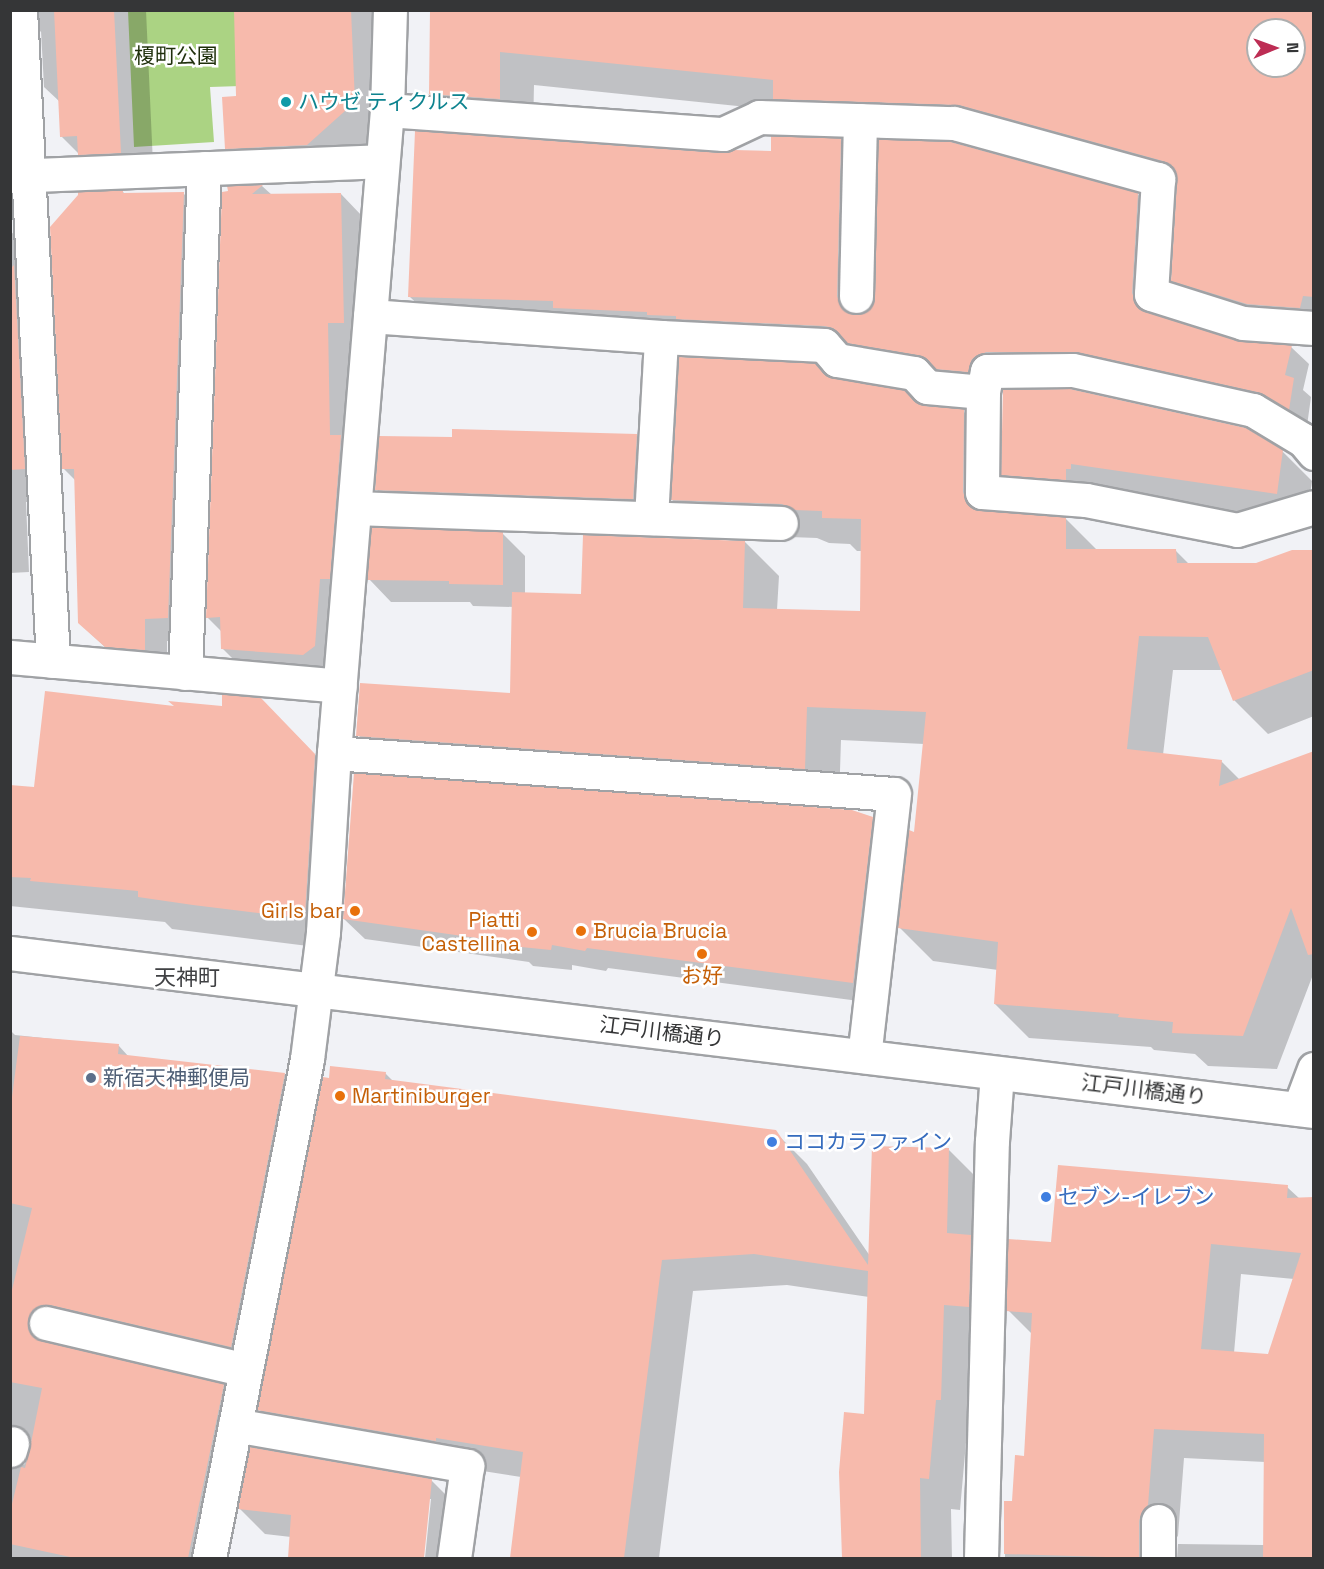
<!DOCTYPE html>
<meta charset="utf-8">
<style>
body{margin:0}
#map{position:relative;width:1324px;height:1569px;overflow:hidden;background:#f1f2f6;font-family:"Space Grotesk","Noto Sans JP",sans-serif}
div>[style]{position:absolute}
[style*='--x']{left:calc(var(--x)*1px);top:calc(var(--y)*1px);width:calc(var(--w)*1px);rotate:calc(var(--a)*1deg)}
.green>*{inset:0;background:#abd383}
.shadow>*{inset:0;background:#0003}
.building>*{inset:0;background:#f7baac}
.roads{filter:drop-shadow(2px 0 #a0a2a5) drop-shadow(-2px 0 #a0a2a5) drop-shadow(0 2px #a0a2a5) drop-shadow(0 -2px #a0a2a5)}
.minor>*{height:33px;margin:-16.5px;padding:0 16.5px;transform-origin:16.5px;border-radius:16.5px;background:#fff}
.dots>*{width:16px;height:16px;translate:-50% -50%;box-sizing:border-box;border:3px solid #fff;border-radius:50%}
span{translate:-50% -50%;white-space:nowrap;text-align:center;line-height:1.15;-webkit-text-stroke:5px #fff;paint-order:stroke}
.park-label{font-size:21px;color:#1f2f0b}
.culture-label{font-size:21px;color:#0d838f}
.left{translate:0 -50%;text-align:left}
.food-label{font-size:21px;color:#c56008}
.right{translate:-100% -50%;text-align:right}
.street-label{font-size:21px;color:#353637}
.service-label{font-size:21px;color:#4e5e75}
.shop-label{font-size:21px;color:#366cbe}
.neighbourhood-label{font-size:22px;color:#404144}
.frame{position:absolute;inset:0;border:12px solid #353637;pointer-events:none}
.north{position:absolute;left:1246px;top:18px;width:60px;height:60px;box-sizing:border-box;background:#fff;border:2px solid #aeafaf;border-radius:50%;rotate:89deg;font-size:16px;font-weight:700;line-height:24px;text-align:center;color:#353637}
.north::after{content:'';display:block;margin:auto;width:21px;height:27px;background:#bd2d54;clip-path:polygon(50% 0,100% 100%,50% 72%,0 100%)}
</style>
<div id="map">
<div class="green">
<div style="clip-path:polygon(128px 11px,272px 11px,274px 85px,210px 87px,214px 142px,134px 147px)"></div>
</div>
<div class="shadow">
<div style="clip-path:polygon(10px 10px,146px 10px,154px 186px,113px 188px,61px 136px,60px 102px,44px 87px,41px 31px,36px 36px)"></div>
<div style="clip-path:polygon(235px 10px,388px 10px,388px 136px,341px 179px,261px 182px,227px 148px,238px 97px)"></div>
<div style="clip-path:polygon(evenodd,431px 10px,1314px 15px,1314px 340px,1206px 314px,1172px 280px,1178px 190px,994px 138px,787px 111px,534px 85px,533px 132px,464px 127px,430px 94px,431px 10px,1258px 30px,1294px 30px,1294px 66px,1258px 66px,1258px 30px)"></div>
<div style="clip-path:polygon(840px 140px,858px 158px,855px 316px,1138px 194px,1156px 212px,1150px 312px,1237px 342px,1291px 347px,1309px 364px,1303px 390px,1311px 397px,1307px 426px,1095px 369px,985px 389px,866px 360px,852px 346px,844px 344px,428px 314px,410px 297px,722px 154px,772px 152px)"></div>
<div style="clip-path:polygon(262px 186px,272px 195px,341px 194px,363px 217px,366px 344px,349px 345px,351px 447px,337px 668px,245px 671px,222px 648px,222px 632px,207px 617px,229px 187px)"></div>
<div style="clip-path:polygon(123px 192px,126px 195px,184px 194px,206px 216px,190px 640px,167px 641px,167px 672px,129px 669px,79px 623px,76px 481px,63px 468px)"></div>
<div style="clip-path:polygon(10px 231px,17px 237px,56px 501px,26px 502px,29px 572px,10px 573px)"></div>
<div style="clip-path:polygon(825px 375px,925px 407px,963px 411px,997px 445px,997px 512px,1066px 519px,1098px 551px,1176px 551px,1190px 565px,1257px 565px,1314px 551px,1314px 716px,1268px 734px,1234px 700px,1222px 670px,1173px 670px,1163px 755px,1221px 761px,1240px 780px,1314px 753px,1314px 972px,1277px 1069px,1208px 1066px,1195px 1054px,1154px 1050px,1151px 1047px,1029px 1038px,995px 1004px,998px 970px,933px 961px,899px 927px,916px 834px,924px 744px,841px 740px,839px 802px,392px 769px,358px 735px,511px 695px,514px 607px,473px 606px,470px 602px,391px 602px,369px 579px,502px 533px,525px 556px,525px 594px,582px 596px,745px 542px,779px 576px,777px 610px,862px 613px,862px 551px,857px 551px,850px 544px,829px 543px,817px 538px,706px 534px,672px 500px)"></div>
<div style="clip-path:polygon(1004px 391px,1282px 451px,1312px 481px,1306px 522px,1100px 492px,1032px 504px,1002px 474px)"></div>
<div style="clip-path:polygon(636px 435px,656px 455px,652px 518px,396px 509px,376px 489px,454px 438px)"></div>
<div style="clip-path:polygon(293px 732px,347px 788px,324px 948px,172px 929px,165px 922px,10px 906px,10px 786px,35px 788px)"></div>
<div style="clip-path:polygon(872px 818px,892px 839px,874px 1003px,608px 968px,606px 971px,572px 965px,572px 970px,533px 966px,529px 962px,365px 939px,344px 919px)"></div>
<div style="clip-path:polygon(evenodd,10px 1030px,15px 1035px,119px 1046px,129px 1057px,284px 1074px,310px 1100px,257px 1372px,57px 1336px,53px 1345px,223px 1385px,249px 1411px,220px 1558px,10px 1558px,10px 1030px,30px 1452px,25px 1464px,19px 1467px,25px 1455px,30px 1452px)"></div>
<div style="clip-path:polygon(385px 1073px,394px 1082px,775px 1132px,807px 1164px,870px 1256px,949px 1150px,980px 1181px,972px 1431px,967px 1431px,960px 1510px,951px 1509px,952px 1558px,843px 1558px,841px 1472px,865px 1415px,869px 1297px,787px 1285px,693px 1291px,659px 1558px,511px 1558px,521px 1477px,290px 1441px,259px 1409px)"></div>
<div style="clip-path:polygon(evenodd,1287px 1187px,1300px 1199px,1314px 1199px,1314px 1558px,1177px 1558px,1178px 1544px,1264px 1545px,1265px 1462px,1184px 1458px,1178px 1536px,1171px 1543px,1169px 1558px,1005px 1558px,1006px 1503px,1013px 1503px,1025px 1458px,1033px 1335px,1008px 1310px,1052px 1244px,1287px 1187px,1241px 1274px,1294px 1279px,1269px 1355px,1234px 1353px,1241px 1274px)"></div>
<div style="clip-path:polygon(431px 1480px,457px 1506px,452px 1558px,425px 1558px,431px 1499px,428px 1499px,422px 1558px,289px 1558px,291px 1537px,265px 1534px,239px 1508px)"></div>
</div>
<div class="building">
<div style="clip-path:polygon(54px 10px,114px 10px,121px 153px,78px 155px,77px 136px,60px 137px)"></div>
<div style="clip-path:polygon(234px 10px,351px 10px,355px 102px,307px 145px,225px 149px,222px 97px,236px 96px)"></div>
<div style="clip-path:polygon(evenodd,430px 10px,1314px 10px,1314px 297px,1303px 296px,1300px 308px,1247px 304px,1171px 281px,1177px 180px,1171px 165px,1163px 161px,959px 105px,773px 99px,773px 80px,500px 52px,500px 99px,429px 94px,430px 10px,1258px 30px,1294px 30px,1294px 66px,1258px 66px,1258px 30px)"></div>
<div style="clip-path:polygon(415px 131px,722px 153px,734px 150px,771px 151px,771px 136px,841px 138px,837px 296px,840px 305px,846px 312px,855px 315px,865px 312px,872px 305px,875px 296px,878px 139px,951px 142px,1138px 193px,1132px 293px,1138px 307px,1237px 341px,1292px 345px,1285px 375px,1294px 378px,1289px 410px,1257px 392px,1076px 352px,986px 352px,972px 359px,968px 372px,936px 369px,917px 355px,847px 343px,833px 328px,825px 326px,676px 319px,676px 316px,647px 315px,647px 312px,553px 308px,553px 301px,408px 297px)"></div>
<div style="clip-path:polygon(263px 185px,252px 194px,341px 193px,344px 323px,328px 323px,330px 435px,341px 435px,330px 579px,320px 579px,315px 646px,303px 655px,221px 649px,220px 617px,206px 618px,222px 192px,228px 191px,227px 186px)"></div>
<div style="clip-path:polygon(123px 190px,123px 193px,184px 192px,168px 618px,145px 619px,145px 650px,105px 647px,78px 623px,74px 469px,62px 469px,50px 227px,78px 195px,78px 192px)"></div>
<div style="clip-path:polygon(14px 265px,25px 469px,10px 470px,10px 269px)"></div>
<div style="clip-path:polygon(679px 357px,815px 363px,823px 372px,834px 378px,905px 390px,913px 400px,925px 406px,964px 409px,963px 492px,966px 501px,972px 508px,981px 511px,1066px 517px,1066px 549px,1176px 549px,1177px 563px,1256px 563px,1292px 550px,1314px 550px,1314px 670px,1233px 701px,1208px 637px,1139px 636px,1127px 749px,1222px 760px,1219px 786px,1314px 751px,1314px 954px,1308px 955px,1291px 908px,1243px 1036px,1172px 1033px,1173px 1022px,1118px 1017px,1119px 1014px,994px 1004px,998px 942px,898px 928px,909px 830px,914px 832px,926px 712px,807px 707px,805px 769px,356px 736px,360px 683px,510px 693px,512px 592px,581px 594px,583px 535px,745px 541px,743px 608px,860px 611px,861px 519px,822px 518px,822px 511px,794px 510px,782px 504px,671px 500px)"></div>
<div style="clip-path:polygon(1070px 389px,1246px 428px,1283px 450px,1277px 494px,1071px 464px,1071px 469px,1066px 469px,1066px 480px,1001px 475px,1003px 390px)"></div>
<div style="clip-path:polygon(452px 429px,637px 434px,633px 499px,375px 490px,379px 436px,452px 437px)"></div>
<div style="clip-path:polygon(371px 527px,503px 532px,503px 585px,449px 584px,449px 581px,367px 580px)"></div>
<div style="clip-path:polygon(45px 691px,174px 706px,168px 701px,222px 706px,222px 694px,261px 698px,315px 754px,305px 914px,292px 912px,292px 917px,193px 905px,138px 897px,138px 891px,30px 881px,31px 878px,10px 877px,10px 785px,34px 787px)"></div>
<div style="clip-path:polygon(354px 773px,852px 810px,873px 817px,853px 983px,587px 948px,585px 951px,552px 945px,551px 950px,511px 946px,511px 943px,343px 919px)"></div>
<div style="clip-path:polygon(20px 1036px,119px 1044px,118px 1054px,285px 1073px,231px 1347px,50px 1305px,41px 1305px,33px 1310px,28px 1319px,28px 1329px,33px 1336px,42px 1341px,224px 1384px,188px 1558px,75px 1558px,10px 1544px,10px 1512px,21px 1467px,25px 1468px,30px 1448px,42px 1388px,10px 1382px,10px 1298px,32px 1208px,10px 1203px,10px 1112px)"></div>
<div style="clip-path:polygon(330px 1066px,386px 1072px,385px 1079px,776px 1130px,868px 1265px,872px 1146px,949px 1148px,947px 1233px,971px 1235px,969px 1307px,944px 1305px,941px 1400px,936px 1400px,929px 1479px,920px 1478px,921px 1558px,842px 1558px,839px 1472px,844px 1412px,864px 1414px,868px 1271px,754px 1254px,662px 1260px,624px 1558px,510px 1558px,523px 1452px,436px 1438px,436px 1441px,257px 1410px,323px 1077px,329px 1078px)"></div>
<div style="clip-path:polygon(evenodd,1058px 1165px,1288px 1185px,1287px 1198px,1314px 1197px,1314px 1558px,1263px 1558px,1264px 1434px,1154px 1429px,1148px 1505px,1142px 1512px,1139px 1521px,1139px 1558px,1004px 1554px,1004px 1501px,1012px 1501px,1015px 1455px,1024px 1456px,1032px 1313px,1006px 1311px,1008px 1239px,1051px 1242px,1058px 1165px,1211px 1244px,1301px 1253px,1268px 1354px,1201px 1349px,1211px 1244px)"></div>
<div style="clip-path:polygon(250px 1447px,432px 1479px,424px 1558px,288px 1558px,291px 1515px,238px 1509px)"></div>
</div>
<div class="roads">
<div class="minor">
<div style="--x:20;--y:10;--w:652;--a:87.1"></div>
<div style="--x:387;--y:110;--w:337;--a:4.1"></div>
<div style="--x:723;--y:134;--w:40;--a:-25"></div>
<div style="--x:759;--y:117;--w:195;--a:1.8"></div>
<div style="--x:954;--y:123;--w:212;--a:15.4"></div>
<div style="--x:1158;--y:179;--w:115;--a:93.5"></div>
<div style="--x:1151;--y:294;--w:96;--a:17.5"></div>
<div style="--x:1243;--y:323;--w:71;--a:4"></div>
<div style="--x:10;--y:176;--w:372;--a:-2.3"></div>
<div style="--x:856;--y:296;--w:176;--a:-88.7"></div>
<div style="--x:370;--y:316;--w:292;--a:4.1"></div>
<div style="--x:661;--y:337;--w:163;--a:2.8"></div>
<div style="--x:824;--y:345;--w:20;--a:49"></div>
<div style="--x:837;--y:360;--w:78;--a:9.6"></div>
<div style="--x:914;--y:373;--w:19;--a:47"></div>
<div style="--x:927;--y:387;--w:56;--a:5.1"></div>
<div style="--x:1314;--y:453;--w:17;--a:-130"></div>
<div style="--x:1303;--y:440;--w:58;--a:-149"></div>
<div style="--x:1253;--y:410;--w:185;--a:-167.5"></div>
<div style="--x:1072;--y:370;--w:85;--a:179.3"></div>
<div style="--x:987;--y:371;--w:21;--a:101"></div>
<div style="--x:983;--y:392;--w:100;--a:90.6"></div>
<div style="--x:982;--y:492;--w:104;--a:4.4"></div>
<div style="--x:1086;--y:500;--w:154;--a:11.2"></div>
<div style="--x:1237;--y:530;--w:80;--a:-16.6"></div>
<div style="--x:356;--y:508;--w:425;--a:2"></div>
<div style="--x:651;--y:518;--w:181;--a:-86.8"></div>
<div style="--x:10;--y:657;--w:331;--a:5"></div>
<div style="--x:185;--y:673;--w:505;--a:-87.85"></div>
<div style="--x:334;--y:753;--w:561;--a:4.19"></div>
<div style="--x:894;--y:794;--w:264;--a:96.5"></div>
<div style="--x:10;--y:953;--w:1314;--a:6.91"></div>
<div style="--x:1299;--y:1109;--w:43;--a:-69.4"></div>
<div style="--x:46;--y:1323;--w:205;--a:13.2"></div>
<div style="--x:235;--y:1425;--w:236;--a:10"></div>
<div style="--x:467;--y:1466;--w:93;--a:98"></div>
<div style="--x:10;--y:1450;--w:7;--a:-74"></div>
<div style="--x:209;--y:1558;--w:509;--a:-78.89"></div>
<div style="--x:307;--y:1059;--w:128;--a:-82.8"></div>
<div style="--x:323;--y:932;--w:179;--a:-86.5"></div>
<div style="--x:334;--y:753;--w:645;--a:-85.29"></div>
<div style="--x:387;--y:110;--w:100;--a:-88.3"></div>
<div style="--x:981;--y:1558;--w:417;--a:-88.5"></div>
<div style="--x:992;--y:1141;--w:68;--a:-85.8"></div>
<div style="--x:1158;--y:1558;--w:37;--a:-90"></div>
</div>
</div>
<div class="dots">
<div style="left:286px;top:102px;background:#0f9aa8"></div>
<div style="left:355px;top:911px;background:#e8710a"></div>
<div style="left:581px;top:931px;background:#e8710a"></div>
<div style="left:532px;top:932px;background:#e8710a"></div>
<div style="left:702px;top:954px;background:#e8710a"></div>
<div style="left:91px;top:1078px;background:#5c6f8a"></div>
<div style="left:340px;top:1096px;background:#e8710a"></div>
<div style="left:772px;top:1142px;background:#3f7fe0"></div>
<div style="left:1046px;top:1197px;background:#3f7fe0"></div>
</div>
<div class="park-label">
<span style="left:176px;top:56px">榎町公園</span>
</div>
<div class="culture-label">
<span class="left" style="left:298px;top:102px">ハウゼ ティクルス</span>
</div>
<div class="food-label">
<span class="right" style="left:343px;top:911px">Girls bar</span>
<span class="right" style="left:520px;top:932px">Piatti<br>Castellina</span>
<span class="left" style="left:593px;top:931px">Brucia Brucia</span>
<span style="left:702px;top:976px">お好</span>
<span class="left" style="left:352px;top:1096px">Martiniburger</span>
</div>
<div class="street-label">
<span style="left:662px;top:1032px;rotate:7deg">江戸川橋通り</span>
<span style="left:1144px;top:1090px;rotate:7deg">江戸川橋通り</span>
</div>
<div class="service-label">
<span class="left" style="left:103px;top:1078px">新宿天神郵便局</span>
</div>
<div class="shop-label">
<span class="left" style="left:784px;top:1142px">ココカラファイン</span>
<span class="left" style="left:1058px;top:1197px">セブン-イレブン</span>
</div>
<div class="neighbourhood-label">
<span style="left:187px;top:978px">天神町</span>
</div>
<div class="frame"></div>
<div class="north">N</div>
</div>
